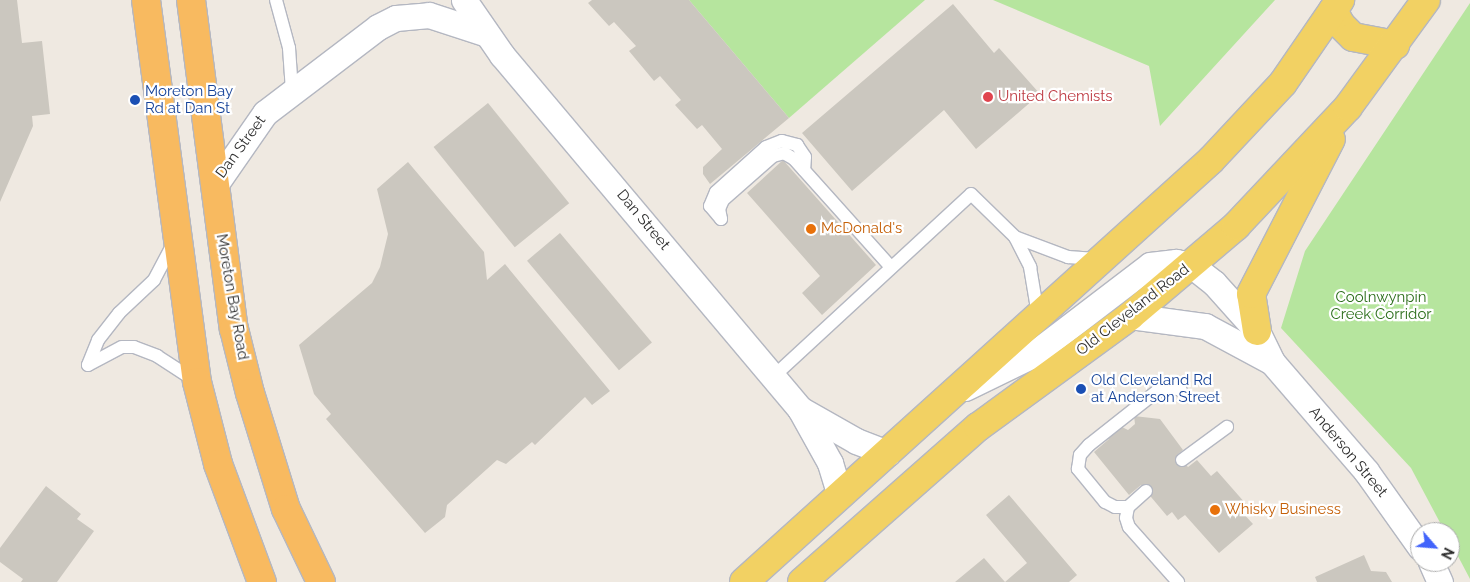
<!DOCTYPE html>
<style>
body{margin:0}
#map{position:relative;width:1470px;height:582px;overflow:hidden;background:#efe9e1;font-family:Raleway,sans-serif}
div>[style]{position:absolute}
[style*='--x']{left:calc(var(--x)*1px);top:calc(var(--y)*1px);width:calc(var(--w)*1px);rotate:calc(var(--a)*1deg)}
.green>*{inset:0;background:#b6e59e}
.building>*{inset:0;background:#cbc7bf;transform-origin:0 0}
.roads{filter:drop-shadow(1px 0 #b4b7c1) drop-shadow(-1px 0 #b4b7c1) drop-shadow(0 1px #b4b7c1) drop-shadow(0 -1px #b4b7c1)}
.service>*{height:12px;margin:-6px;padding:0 6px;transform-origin:6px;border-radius:6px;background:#fff}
.minor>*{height:25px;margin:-12.5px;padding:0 12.5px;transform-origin:12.5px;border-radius:12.5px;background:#fff}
.primary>*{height:28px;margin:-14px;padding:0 14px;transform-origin:14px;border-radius:14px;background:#f2d163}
.trunk>*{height:28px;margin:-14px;padding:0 14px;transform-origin:14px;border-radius:14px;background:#f8ba60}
.dots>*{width:14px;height:14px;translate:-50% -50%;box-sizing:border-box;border:2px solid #fff;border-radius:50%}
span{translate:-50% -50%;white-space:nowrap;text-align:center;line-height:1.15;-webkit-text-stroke:4.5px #fff;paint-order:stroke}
.transit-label{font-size:15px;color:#164399}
.left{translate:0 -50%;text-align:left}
.health-label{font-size:15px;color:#be3a42}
.street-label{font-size:15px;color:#2e2e2e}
.food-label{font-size:15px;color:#c56008}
.park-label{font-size:15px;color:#2c6e1b}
.north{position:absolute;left:1410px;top:522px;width:50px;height:50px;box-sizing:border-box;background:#fff;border:1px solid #ababab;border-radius:50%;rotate:117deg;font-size:14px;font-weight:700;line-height:20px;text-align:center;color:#2e2e2e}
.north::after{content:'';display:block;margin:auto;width:18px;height:22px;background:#4264fb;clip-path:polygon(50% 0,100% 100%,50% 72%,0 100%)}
</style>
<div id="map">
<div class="green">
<div style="clip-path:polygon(689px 0,925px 0,789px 118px)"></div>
<div style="clip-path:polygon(993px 0,1275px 0,1160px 126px,1149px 66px)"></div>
<div style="clip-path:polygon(1470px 3px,1470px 579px,1450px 541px,1450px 532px,1445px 532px,1411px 468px,1281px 328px,1305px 251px)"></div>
</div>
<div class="building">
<div style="clip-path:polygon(0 0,17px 0,22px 43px,42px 41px,50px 114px,32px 116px,33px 126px,0 202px)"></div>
<div style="clip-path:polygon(592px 0,689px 0,789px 118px,710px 184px,703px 174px,703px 167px,722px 149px,702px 125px,697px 129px,675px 105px,681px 100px,660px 76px,654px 81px,629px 51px,636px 46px,614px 22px,609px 26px,588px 3px)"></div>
<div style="clip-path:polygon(953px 4px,994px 53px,999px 48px,1040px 94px,976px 149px,944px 110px,852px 191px,802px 133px)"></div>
<div style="left:488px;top:103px;width:129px;height:70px;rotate:51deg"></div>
<div style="clip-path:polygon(783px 160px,876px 265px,822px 315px,802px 293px,820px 276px,747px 193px)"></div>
<div style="clip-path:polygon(408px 162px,484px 252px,487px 280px,505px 264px,610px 391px,592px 405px,585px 397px,535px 445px,532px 442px,506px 464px,497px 460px,447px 505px,445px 517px,425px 533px,326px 419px,331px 414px,314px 394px,299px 345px,372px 283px,380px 267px,388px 234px,377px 189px)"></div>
<div style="left:560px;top:233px;width:143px;height:43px;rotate:50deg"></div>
<div style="clip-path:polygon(1134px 416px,1160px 419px,1183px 450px,1177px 455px,1188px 467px,1197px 460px,1211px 476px,1217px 471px,1246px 504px,1240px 510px,1253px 524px,1219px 553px,1185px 515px,1178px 520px,1172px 512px,1167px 516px,1141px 485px,1129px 495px,1094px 452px,1109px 439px,1104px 434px,1116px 424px,1128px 430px,1135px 424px)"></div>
<div style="clip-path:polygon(46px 486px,81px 514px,77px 519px,94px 531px,57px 582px,21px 582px,23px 579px,0 562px,0 548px)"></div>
<div style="clip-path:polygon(1009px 495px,1077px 575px,1069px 582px,955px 582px,984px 558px,1005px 582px,1027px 563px,986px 515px)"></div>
<div style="clip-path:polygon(1364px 555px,1371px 571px,1386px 572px,1392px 582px,1317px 582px,1315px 577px)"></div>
</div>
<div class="roads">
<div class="service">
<div style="--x:276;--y:0;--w:50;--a:74.8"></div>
<div style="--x:289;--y:48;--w:43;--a:86"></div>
<div style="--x:721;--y:219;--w:10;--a:-101"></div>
<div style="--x:719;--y:209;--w:10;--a:-66"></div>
<div style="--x:723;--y:200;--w:67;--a:-41.3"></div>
<div style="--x:773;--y:156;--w:11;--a:-15"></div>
<div style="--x:784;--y:153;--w:12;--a:31"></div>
<div style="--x:794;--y:159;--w:145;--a:48.1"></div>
<div style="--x:721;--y:219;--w:17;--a:-130"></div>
<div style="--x:710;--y:206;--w:15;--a:-67"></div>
<div style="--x:716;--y:192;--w:67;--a:-42"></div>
<div style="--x:766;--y:147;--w:17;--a:-21"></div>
<div style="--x:782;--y:141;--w:16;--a:15"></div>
<div style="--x:797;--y:145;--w:14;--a:56"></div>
<div style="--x:805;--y:157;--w:13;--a:94"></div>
<div style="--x:1015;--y:237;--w:57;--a:20.7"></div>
<div style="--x:1068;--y:257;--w:28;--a:4"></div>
<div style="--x:88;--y:365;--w:27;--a:-68"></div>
<div style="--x:98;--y:340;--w:34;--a:-52"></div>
<div style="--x:119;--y:313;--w:48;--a:-43.3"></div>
<div style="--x:154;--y:280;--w:41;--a:-62.2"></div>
<div style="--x:88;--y:365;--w:38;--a:-28"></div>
<div style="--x:122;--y:347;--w:12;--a:0"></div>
<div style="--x:134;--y:347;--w:25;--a:21"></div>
<div style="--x:157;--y:356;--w:48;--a:33"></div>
<div style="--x:774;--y:376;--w:268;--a:-42.7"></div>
<div style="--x:971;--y:194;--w:62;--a:44.3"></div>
<div style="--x:1015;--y:237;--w:34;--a:63"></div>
<div style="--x:1030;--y:267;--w:49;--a:80.5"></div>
<div style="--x:1182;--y:460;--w:56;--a:-36.3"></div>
<div style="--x:1146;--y:491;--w:24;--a:138"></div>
<div style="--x:1128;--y:507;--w:11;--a:100"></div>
<div style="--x:1126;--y:518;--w:9;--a:72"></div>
<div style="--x:1129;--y:527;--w:74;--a:48.3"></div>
<div style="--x:1128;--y:507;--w:13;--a:180"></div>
<div style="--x:1115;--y:507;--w:11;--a:-153"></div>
<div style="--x:1105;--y:502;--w:43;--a:-129.3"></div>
<div style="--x:1078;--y:469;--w:14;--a:-82"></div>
<div style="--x:1080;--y:455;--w:13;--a:-48"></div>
<div style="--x:1089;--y:445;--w:85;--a:-38.3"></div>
<div style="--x:1156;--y:392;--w:16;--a:-14"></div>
<div style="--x:1172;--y:388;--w:9;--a:13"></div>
</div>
<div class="minor">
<div style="--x:464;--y:0;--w:67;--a:55.4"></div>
<div style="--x:502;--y:55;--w:463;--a:49.9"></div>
<div style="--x:800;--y:409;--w:62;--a:60.9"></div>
<div style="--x:830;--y:463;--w:34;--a:73"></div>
<div style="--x:215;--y:185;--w:88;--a:-55.2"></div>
<div style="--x:265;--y:113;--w:142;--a:-37.3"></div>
<div style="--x:378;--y:27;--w:20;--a:-27"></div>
<div style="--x:396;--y:18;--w:33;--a:-5"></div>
<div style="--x:429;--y:15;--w:58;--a:18.1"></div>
<div style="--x:1130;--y:316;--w:76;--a:7.6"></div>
<div style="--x:1205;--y:326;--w:76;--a:28.2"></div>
<div style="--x:965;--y:388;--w:73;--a:-25.9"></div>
<div style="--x:1031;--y:356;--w:150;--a:-37.4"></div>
<div style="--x:1150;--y:265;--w:26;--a:-7"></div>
<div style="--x:1176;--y:262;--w:15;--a:11"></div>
<div style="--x:1191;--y:265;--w:29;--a:38"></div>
<div style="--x:1214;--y:283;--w:64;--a:48.1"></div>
<div style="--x:1257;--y:331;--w:34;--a:64"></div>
<div style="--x:1272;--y:362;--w:144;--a:49.2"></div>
<div style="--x:1366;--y:471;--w:93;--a:54.6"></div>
<div style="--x:800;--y:409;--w:64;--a:29.7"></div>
<div style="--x:856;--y:441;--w:34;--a:21"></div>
<div style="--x:1431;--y:562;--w:22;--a:66"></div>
</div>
<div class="primary">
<div style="--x:1333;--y:10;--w:17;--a:62"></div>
<div style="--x:1341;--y:25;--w:17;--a:45"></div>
<div style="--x:1353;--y:37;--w:43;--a:10.8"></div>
<div style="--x:1257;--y:331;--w:37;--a:-99"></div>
<div style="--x:1251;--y:294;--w:174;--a:-62.7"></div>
<div style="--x:744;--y:582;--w:629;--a:-42.1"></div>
<div style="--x:1211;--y:160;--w:105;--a:-46.9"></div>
<div style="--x:1283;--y:83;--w:101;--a:-55.5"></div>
<div style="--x:802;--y:582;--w:235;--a:-41.4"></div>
<div style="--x:978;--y:427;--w:188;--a:-36.1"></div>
<div style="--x:1130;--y:316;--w:139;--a:-40.3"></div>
<div style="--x:1236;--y:226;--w:163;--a:-46.7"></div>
<div style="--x:1348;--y:107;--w:132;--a:-53.9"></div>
</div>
<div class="trunk">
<div style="--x:146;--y:0;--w:385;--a:82.4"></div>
<div style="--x:197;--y:382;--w:85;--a:75.6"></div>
<div style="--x:218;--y:464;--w:126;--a:69.6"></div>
<div style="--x:191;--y:0;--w:332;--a:82.6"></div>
<div style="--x:234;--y:329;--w:66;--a:76"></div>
<div style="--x:250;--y:393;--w:121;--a:72.8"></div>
<div style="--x:286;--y:509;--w:81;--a:64.4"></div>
</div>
</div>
<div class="dots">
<div style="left:988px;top:97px;background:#e0444e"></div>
<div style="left:135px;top:100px;background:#1a4fb4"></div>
<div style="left:811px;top:229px;background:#e8710a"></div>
<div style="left:1081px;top:389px;background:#1a4fb4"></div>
<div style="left:1215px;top:510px;background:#e8710a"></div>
</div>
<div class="transit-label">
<span class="left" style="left:145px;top:100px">Moreton Bay<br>Rd at Dan St</span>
<span class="left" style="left:1091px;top:389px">Old Cleveland Rd<br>at Anderson Street</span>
</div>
<div class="health-label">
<span class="left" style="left:998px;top:97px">United Chemists</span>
</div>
<div class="street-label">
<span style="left:241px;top:147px;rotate:-54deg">Dan Street</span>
<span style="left:643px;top:220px;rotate:50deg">Dan Street</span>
<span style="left:232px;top:297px;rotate:80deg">Moreton Bay Road</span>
<span style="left:1133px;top:310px;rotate:-38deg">Old Cleveland Road</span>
<span style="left:1348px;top:452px;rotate:50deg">Anderson Street</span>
</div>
<div class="food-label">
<span class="left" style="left:821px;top:229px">McDonald's</span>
<span class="left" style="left:1225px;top:510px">Whisky Business</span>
</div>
<div class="park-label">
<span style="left:1381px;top:306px">Coolnwynpin<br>Creek Corridor</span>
</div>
<div class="north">N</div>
</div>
